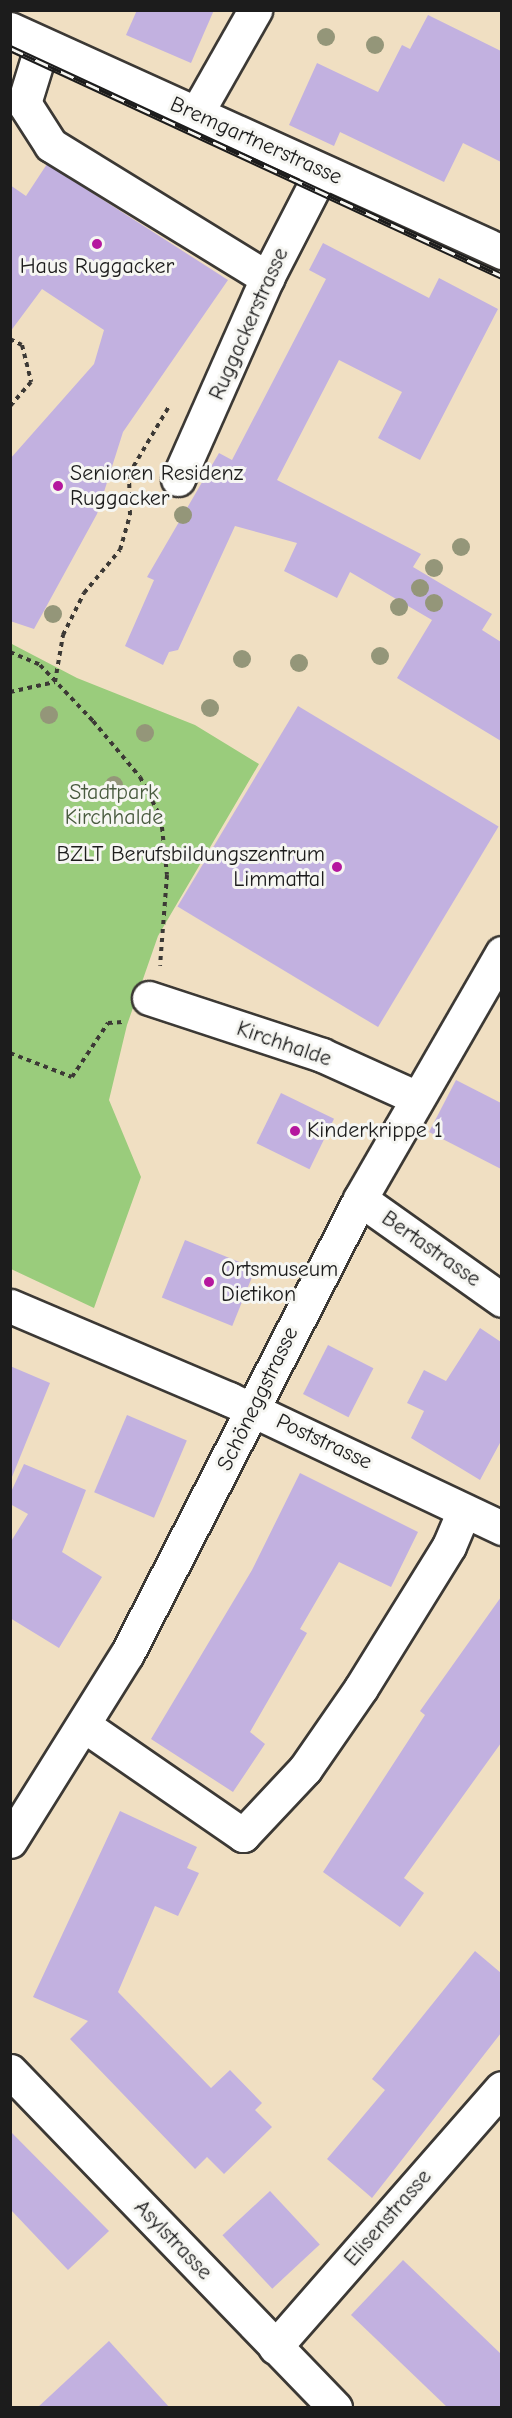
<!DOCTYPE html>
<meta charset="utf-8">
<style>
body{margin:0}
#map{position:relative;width:512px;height:2418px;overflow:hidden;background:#f0dfc2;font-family:"Comic Neue",sans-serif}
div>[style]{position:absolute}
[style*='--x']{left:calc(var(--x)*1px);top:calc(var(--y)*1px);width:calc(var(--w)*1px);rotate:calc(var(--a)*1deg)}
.green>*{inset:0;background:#9acc7c}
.building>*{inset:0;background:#c2b1e0;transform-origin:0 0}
.path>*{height:4px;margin-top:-2px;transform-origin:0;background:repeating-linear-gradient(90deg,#3c3935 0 4.5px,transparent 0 9px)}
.roads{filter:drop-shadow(2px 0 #3c3935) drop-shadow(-2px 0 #3c3935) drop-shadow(0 2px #3c3935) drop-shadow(0 -2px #3c3935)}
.minor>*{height:33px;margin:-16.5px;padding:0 16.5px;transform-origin:16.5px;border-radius:16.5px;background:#fff}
.major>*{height:33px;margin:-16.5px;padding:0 16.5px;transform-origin:16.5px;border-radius:16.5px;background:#fff}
.rail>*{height:7px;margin-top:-3.5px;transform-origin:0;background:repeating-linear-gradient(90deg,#f6f6f2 0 14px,#1c1c1c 0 28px);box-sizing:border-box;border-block:2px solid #1c1c1c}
.trees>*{width:18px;height:18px;margin:-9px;border-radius:50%;background:#949679}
.dots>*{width:16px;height:16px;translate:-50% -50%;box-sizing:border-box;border:3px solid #f6f6f2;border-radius:50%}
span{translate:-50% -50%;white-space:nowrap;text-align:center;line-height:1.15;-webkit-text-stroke:6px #f6f6f2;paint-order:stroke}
.street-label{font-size:22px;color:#1c1c1c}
.poi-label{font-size:22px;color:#1c1c1c}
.left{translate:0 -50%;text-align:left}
.right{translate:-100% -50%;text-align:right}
.park-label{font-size:22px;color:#485a3e}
.frame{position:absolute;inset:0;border:12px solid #1c1c1c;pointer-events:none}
</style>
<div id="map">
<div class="green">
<div style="clip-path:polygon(10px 643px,77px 678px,195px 725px,259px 764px,158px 936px,127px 1025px,109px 1100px,141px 1177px,94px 1308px,11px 1269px)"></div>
</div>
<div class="building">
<div style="clip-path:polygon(137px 10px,214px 10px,191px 63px,126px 35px)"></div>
<div style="clip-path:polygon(428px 15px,501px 51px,501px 162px,463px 143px,444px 182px,340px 132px,334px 146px,289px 125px,317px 63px,378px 92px,402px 45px,410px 49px)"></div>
<div style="clip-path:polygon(47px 164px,228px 280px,123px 432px,97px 514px,34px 629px,10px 621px,10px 459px,94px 364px,104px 330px,42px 289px,10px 332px,10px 185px,26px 196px)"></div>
<div style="clip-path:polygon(323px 243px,429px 298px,439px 278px,498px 309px,420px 460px,378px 438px,402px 392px,339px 360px,277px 480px,421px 554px,413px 567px,492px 614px,482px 630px,501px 642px,501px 741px,397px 678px,432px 620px,350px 572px,337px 598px,284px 571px,297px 543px,235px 526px,178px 650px,169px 652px,163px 665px,125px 646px,154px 580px,147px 577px,219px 453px,232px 460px,326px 279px,309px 270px)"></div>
<div style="left:298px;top:706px;width:234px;height:234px;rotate:31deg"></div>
<div style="clip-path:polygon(456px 1080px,501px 1103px,501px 1169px,429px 1132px)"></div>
<div style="left:281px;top:1093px;width:59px;height:56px;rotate:26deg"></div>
<div style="left:185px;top:1240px;width:76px;height:62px;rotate:22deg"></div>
<div style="clip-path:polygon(480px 1328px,501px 1342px,501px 1441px,480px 1480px,411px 1438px,424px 1411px,407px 1403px,424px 1370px,446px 1381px)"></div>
<div style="left:328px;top:1345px;width:51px;height:55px;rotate:27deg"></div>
<div style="clip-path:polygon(10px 1366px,50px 1383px,12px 1477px,10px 1477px)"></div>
<div style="left:127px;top:1415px;width:65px;height:84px;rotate:23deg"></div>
<div style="clip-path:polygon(24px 1464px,86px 1490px,62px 1552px,102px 1577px,59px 1648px,10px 1618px,10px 1543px,28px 1514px,10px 1504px,10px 1494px)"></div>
<div style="clip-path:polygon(300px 1473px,418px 1532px,391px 1587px,339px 1562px,300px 1629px,307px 1633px,250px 1732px,265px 1744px,233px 1792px,151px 1739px,252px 1570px)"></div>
<div style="clip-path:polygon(501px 1597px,501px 1743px,404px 1878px,424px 1893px,400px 1927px,323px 1872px,425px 1715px,420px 1711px)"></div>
<div style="clip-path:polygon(120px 1811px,197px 1847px,187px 1868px,199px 1873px,178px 1916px,155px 1906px,118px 1992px,211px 2088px,230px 2070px,262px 2103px,255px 2110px,272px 2127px,224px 2174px,207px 2157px,195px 2169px,70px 2039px,88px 2021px,33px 1997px)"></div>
<div style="clip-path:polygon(475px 1951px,501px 1973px,501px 2033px,372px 2198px,327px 2159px,385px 2090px,372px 2079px)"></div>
<div style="clip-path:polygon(10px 2131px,109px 2231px,68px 2270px,10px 2209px)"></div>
<div style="left:270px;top:2191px;width:73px;height:65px;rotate:47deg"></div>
<div style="clip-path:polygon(403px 2260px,501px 2354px,501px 2408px,448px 2408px,351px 2315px)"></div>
<div style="clip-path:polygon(109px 2341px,170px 2408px,37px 2408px)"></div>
</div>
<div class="path">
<div style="--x:10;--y:339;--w:13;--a:27"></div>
<div style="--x:22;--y:345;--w:38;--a:76"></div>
<div style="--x:31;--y:382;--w:32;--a:131"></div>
<div style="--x:10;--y:652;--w:33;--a:23"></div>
<div style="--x:40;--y:665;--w:77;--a:46.6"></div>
<div style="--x:93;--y:721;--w:73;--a:50"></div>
<div style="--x:140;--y:777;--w:46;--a:62.9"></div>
<div style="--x:161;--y:818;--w:57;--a:84"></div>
<div style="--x:167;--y:875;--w:91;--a:94.4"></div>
<div style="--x:10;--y:692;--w:46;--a:-12.5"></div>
<div style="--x:55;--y:682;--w:48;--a:-80.3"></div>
<div style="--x:63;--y:635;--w:47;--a:-63.4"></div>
<div style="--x:84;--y:593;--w:56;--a:-50.1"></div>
<div style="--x:120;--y:550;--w:36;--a:-74"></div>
<div style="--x:130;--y:515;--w:41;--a:-91.4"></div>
<div style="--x:129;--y:474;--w:77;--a:-59.4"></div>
<div style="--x:10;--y:1053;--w:66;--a:21.2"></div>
<div style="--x:72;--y:1077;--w:65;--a:-56.3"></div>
<div style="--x:108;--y:1023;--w:15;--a:-4"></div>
</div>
<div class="roads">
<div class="minor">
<div style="--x:42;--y:45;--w:61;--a:107.2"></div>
<div style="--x:24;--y:103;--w:50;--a:57.3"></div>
<div style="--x:51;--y:145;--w:254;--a:31.6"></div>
<div style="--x:196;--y:114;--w:120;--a:-60.4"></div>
<div style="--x:178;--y:479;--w:220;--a:-66.1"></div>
<div style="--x:267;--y:278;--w:120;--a:-62.8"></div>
<div style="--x:149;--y:998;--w:182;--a:18.2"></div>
<div style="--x:322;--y:1055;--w:102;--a:24.3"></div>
<div style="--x:360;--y:1199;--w:174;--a:35.4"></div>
<div style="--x:10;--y:1306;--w:238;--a:23"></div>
<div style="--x:229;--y:1399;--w:302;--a:25.3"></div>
<div style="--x:85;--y:1726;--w:192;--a:34.6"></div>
<div style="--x:243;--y:1835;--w:91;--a:-46.8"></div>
<div style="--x:305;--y:1769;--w:98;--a:-55.3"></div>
<div style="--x:361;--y:1688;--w:167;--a:-58.2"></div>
<div style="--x:449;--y:1546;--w:38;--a:-67"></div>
<div style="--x:10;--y:1841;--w:221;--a:-58"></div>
<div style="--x:127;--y:1654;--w:511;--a:-62.88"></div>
<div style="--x:360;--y:1199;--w:284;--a:-60"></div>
<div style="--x:10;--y:2071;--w:468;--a:46"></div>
<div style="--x:275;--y:2347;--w:344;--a:-48.8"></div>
</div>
<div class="major">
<div style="--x:10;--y:29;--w:540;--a:24.38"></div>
</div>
</div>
<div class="rail">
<div style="--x:10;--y:48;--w:542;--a:24.86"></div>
</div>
<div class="trees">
<div style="left:326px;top:37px"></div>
<div style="left:375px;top:45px"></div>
<div style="left:183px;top:515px"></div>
<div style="left:461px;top:547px"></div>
<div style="left:434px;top:568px"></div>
<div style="left:420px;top:588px"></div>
<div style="left:434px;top:603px"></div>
<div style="left:399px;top:607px"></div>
<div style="left:53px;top:614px"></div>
<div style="left:380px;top:656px"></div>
<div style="left:242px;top:659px"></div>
<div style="left:299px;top:663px"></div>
<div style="left:210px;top:708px"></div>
<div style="left:49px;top:715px"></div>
<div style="left:145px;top:733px"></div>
<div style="left:114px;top:785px"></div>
</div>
<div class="dots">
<div style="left:97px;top:244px;background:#b5179e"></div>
<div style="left:58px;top:486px;background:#b5179e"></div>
<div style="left:337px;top:867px;background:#b5179e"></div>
<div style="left:295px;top:1131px;background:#b5179e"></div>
<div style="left:209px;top:1282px;background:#b5179e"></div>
</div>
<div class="street-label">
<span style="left:256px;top:141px;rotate:24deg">Bremgartnerstrasse</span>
<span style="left:249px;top:324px;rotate:-66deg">Ruggackerstrasse</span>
<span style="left:284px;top:1044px;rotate:19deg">Kirchhalde</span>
<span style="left:431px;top:1249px;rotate:35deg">Bertastrasse</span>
<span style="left:258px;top:1399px;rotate:-64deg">Schöneggstrasse</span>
<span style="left:324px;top:1442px;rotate:25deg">Poststrasse</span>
<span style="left:388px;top:2218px;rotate:-49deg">Elisenstrasse</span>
<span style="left:173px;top:2240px;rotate:46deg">Asylstrasse</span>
</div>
<div class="poi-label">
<span style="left:97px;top:267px">Haus Ruggacker</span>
<span class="left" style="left:70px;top:486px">Senioren Residenz<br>Ruggacker</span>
<span class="right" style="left:325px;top:867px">BZLT Berufsbildungszentrum<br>Limmattal</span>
<span class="left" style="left:307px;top:1131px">Kinderkrippe 1</span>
<span class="left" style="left:221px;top:1282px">Ortsmuseum<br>Dietikon</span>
</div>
<div class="park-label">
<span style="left:114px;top:805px">Stadtpark<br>Kirchhalde</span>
</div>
<div class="frame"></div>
</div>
